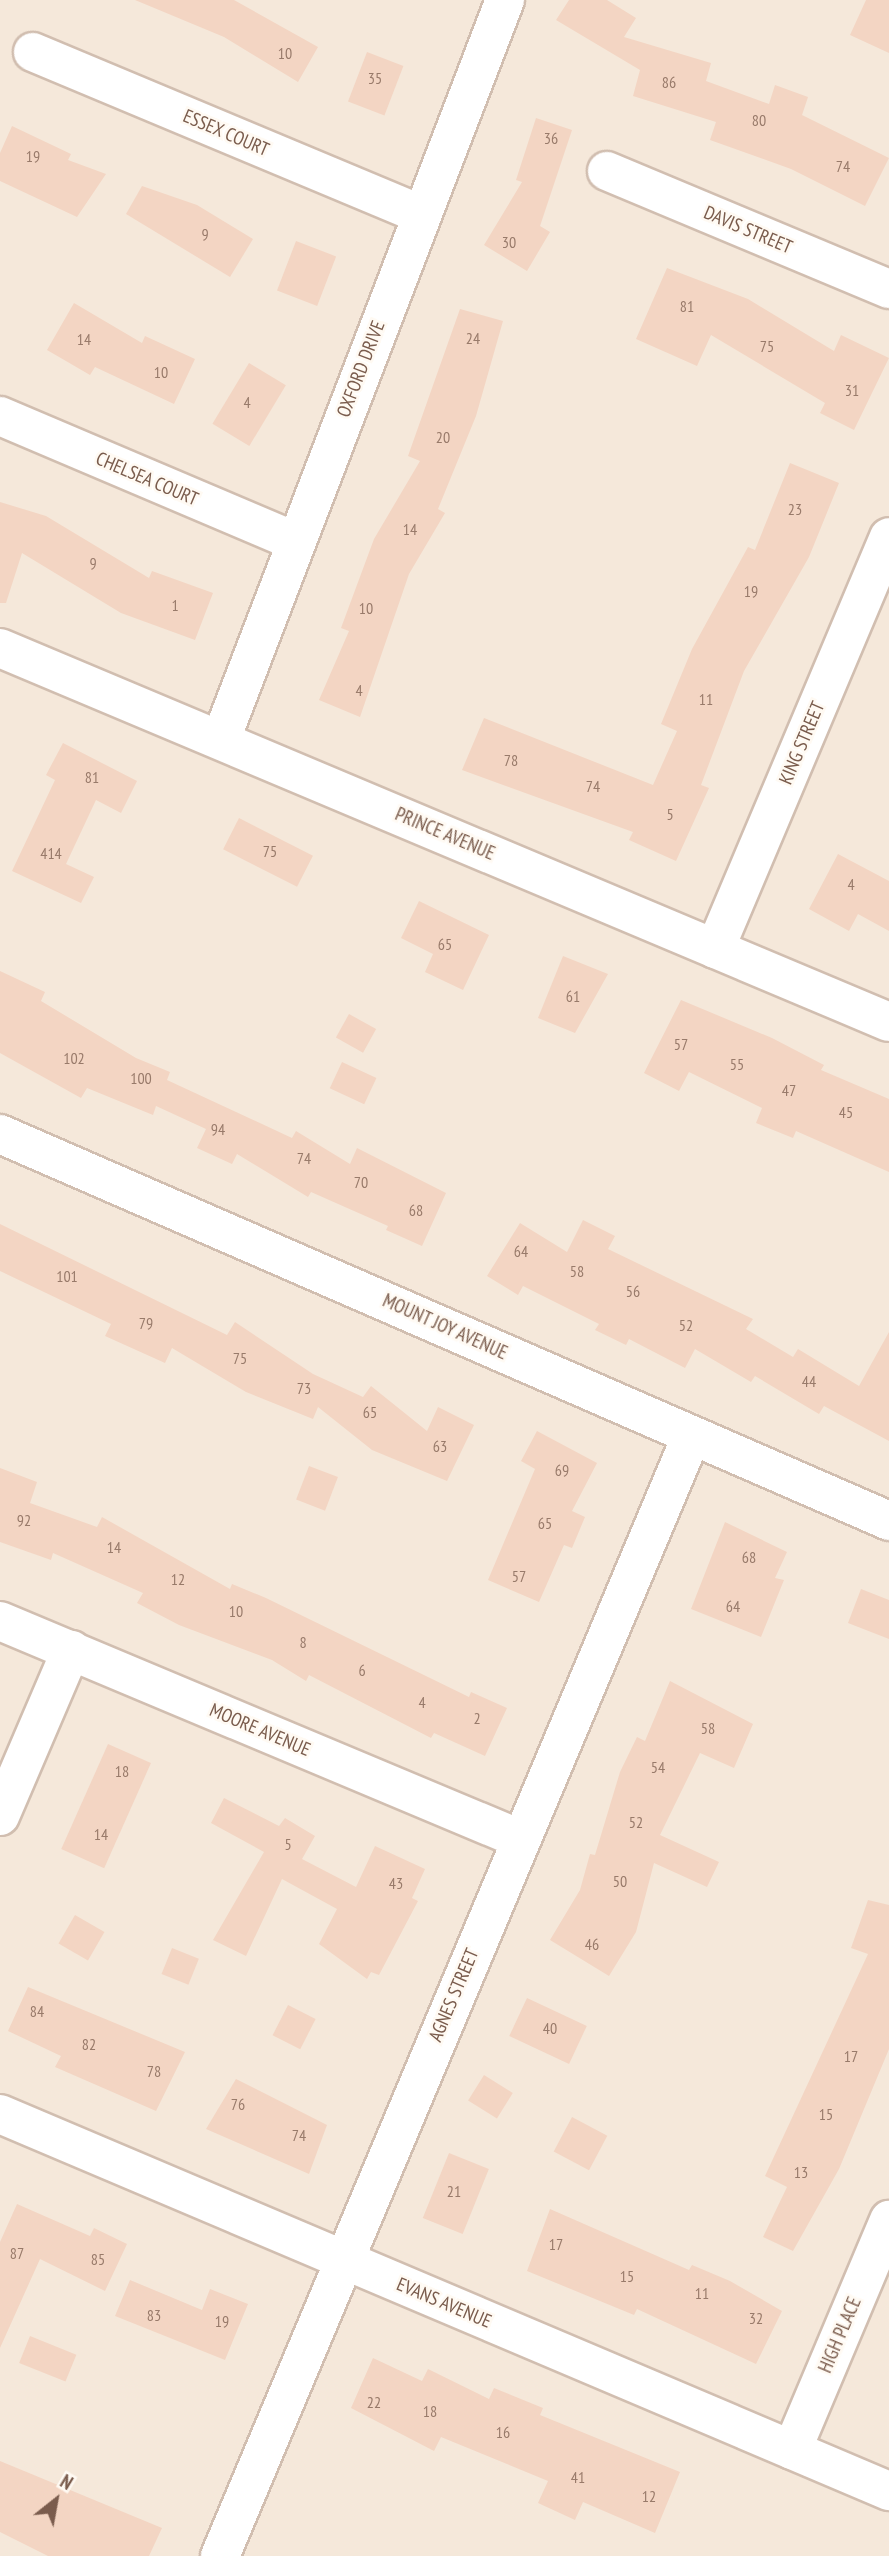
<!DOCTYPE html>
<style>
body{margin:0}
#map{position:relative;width:889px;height:2556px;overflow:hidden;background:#fdf6ec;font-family:"PT Sans Narrow",sans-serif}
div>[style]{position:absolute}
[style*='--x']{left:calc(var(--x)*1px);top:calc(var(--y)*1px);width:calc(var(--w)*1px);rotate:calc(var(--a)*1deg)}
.residential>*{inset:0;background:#f5e8da;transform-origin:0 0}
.building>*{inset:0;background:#f3d5c3;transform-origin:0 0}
.roads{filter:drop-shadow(2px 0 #d1beb0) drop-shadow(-2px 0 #d1beb0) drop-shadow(0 2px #d1beb0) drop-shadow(0 -2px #d1beb0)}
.minor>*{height:38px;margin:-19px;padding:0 19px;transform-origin:19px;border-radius:19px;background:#fff}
span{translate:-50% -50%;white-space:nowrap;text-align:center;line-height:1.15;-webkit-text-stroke:5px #fffaf3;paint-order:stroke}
.number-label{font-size:16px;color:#987a6a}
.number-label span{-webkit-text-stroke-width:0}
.street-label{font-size:19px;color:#7a5c4d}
.north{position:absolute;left:21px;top:2465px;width:70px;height:70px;-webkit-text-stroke:5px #fffaf3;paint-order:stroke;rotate:31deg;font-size:19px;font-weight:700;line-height:28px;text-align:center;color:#7a5c4d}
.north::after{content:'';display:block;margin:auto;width:24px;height:32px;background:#7a5c4d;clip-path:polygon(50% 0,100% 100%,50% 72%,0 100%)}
</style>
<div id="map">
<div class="residential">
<div style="left:0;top:0;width:889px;height:2556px"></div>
</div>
<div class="building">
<div style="clip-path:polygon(135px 0,234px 0,318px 47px,298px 82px,224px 37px)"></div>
<div style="clip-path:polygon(569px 0,607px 0,636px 18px,624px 37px,711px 63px,706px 81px,769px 104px,775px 85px,808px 97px,802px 115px,889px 158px,865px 206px,791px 169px,710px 140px,716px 122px,633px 96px,640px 70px,556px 20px)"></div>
<div style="clip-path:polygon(866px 0,889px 0,889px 53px,850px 35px)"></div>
<div style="left:367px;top:52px;width:39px;height:53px;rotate:21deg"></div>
<div style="clip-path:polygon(536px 118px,572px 130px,540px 226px,550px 232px,527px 271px,484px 245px,522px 182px,516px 180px)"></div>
<div style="clip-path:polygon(12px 126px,71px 154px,68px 160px,106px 174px,77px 217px,0 181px,0 153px)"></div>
<div style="clip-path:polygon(142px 186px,197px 205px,253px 239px,230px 277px,126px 214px)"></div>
<div style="left:296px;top:241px;width:43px;height:53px;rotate:21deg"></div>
<div style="clip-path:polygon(667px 268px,748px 299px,834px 351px,841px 335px,889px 358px,854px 430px,820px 413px,825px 403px,711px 335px,697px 366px,636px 339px)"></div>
<div style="clip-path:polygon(74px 303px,142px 343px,145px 336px,195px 359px,174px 404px,95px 367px,90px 375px,47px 350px)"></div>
<div style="clip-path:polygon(460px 309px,503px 321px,476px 416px,438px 509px,445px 513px,409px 574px,360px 717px,319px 700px,349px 631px,341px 628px,374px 539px,420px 461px,408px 456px)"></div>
<div style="left:249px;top:363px;width:43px;height:71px;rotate:31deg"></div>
<div style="clip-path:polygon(790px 463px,839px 483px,809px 557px,744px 671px,701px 785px,709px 788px,676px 861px,629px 840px,633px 832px,462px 770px,484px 718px,653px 785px,677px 731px,661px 724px,692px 649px,748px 547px,755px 550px)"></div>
<div style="clip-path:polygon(0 502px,46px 516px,149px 578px,152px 571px,213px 593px,195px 640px,121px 613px,22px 553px,6px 603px,0 603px)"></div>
<div style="clip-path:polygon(63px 743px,137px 781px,121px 813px,96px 800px,66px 864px,94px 877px,81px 903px,12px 871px,55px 780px,46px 775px)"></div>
<div style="left:239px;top:818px;width:83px;height:35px;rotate:27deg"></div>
<div style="clip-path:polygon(838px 854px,889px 881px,889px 931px,858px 914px,849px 931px,809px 909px)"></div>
<div style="clip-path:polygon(419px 901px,489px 935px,463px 990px,425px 972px,433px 954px,401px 938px)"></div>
<div style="clip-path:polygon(563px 956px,608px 974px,575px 1033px,538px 1018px)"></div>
<div style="clip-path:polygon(0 971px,45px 992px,41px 1001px,136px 1058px,170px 1072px,167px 1080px,292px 1138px,296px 1131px,350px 1164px,357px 1148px,446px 1193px,422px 1246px,386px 1230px,388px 1226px,311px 1192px,308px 1197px,237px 1154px,232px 1164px,197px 1148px,206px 1129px,156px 1106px,153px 1115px,87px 1088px,81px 1098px,0 1053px)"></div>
<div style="clip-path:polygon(681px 1000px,772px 1038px,824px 1065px,821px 1070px,889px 1099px,889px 1172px,796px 1131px,793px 1138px,756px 1123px,762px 1108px,689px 1072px,679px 1091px,644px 1073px)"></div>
<div style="left:349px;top:1014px;width:31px;height:27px;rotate:29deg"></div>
<div style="left:342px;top:1062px;width:38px;height:29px;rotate:25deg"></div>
<div style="clip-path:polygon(583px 1220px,615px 1236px,608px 1249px,753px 1319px,746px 1329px,793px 1357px,798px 1349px,859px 1386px,889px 1332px,889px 1441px,824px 1406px,819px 1414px,755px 1376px,751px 1382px,695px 1349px,685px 1368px,629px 1339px,626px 1345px,595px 1330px,599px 1324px,523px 1286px,518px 1295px,487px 1276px,520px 1223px,567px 1252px)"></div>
<div style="clip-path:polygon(0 1224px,227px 1335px,235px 1322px,313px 1374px,363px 1397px,371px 1386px,427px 1431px,438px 1407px,474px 1425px,447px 1481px,372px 1450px,318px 1407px,313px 1419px,246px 1392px,172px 1348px,165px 1363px,105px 1336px,111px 1324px,0 1271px)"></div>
<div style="clip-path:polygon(537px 1431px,597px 1463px,572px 1511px,585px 1517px,572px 1548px,564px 1545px,539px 1602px,488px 1580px,535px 1469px,521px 1461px)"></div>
<div style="left:309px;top:1466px;width:31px;height:36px;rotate:21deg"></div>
<div style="clip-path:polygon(0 1468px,37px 1482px,30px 1503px,97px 1527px,102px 1517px,230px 1589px,232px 1584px,266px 1598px,469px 1697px,471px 1692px,507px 1708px,485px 1756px,434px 1733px,431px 1738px,309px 1675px,306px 1681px,272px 1660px,179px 1625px,137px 1603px,143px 1593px,53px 1553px,51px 1560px,0 1542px)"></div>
<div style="clip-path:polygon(725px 1522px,787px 1552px,775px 1578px,784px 1580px,761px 1637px,691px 1609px)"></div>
<div style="clip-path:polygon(861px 1589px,889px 1600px,889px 1639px,848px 1623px)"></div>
<div style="clip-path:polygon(670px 1681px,753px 1724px,734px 1768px,700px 1753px,660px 1835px,719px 1862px,707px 1887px,654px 1863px,636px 1932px,609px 1976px,550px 1940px,580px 1890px,590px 1854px,595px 1855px,620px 1772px,637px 1737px,645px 1741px)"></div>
<div style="left:108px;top:1744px;width:47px;height:115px;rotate:24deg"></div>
<div style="clip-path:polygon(224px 1798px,279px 1826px,285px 1818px,315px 1836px,302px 1859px,356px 1887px,375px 1846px,425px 1869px,412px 1898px,418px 1901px,379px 1975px,371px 1972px,367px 1979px,319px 1944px,337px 1909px,282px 1879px,246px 1956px,213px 1940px,264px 1852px,211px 1823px)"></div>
<div style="clip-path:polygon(868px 1900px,889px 1905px,889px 2049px,839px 2169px,793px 2251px,763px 2237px,787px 2187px,765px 2176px,868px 1954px,851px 1948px)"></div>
<div style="left:75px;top:1915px;width:34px;height:33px;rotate:30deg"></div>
<div style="left:172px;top:1948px;width:29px;height:28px;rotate:22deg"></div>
<div style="clip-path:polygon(28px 1987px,185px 2052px,156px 2111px,55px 2067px,61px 2056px,8px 2031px)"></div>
<div style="left:527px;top:1998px;width:66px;height:42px;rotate:25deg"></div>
<div style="left:288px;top:2005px;width:31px;height:34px;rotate:27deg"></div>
<div style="left:484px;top:2075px;width:34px;height:30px;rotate:32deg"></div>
<div style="clip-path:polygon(236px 2079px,327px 2125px,309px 2174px,206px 2129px)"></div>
<div style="left:572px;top:2117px;width:40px;height:39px;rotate:28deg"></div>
<div style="left:449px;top:2153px;width:43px;height:70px;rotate:22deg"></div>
<div style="clip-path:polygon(17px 2204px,90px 2236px,94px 2228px,127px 2244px,105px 2291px,40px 2259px,0 2348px,0 2242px)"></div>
<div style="clip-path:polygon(550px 2209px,689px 2270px,692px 2265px,730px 2281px,782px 2311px,756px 2364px,637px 2309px,634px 2315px,527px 2271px)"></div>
<div style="clip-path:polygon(130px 2280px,202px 2310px,210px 2289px,248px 2304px,225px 2360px,115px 2316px)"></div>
<div style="left:30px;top:2336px;width:50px;height:29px;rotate:22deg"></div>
<div style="clip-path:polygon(373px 2358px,422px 2381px,428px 2369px,489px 2399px,494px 2388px,543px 2408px,540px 2415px,680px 2472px,655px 2533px,583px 2502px,575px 2520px,538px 2503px,548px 2481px,441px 2437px,434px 2451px,351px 2408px)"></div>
<div style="clip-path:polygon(0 2461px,162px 2528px,149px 2556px,48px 2556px,0 2532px)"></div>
</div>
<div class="roads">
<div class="minor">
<div style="--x:33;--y:52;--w:420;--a:22.7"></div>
<div style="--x:607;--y:171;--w:306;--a:22.7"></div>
<div style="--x:0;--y:416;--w:320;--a:23"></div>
<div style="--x:0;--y:648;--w:964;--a:22.82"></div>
<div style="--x:221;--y:739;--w:792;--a:-68.98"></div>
<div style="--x:715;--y:949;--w:447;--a:-67.1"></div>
<div style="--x:0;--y:1134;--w:970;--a:23.52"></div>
<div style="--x:0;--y:1621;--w:564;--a:22.74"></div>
<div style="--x:0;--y:1816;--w:181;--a:-66.8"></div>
<div style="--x:0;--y:2114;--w:966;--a:22.98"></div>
<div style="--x:792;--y:2450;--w:250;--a:-67.1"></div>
<div style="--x:220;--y:2556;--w:1216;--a:-67.17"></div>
</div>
</div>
<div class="number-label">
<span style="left:285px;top:53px">10</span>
<span style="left:375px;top:78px">35</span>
<span style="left:669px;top:82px">86</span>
<span style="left:759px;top:120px">80</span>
<span style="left:551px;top:138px">36</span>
<span style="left:33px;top:156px">19</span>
<span style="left:843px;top:166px">74</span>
<span style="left:205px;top:234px">9</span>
<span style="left:509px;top:242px">30</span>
<span style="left:687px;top:306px">81</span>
<span style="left:473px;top:338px">24</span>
<span style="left:84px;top:339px">14</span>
<span style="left:767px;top:346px">75</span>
<span style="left:161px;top:372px">10</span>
<span style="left:852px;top:390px">31</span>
<span style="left:247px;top:402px">4</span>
<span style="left:443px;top:437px">20</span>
<span style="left:795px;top:509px">23</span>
<span style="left:410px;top:529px">14</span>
<span style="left:93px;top:563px">9</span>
<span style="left:751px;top:591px">19</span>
<span style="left:175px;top:605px">1</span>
<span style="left:366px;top:608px">10</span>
<span style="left:359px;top:690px">4</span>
<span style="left:706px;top:699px">11</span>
<span style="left:511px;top:760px">78</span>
<span style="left:92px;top:777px">81</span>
<span style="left:593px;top:786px">74</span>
<span style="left:670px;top:814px">5</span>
<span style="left:270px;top:851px">75</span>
<span style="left:51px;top:853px">414</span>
<span style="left:851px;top:884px">4</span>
<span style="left:445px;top:944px">65</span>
<span style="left:573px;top:996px">61</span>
<span style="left:681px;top:1044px">57</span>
<span style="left:74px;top:1058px">102</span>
<span style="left:737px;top:1064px">55</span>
<span style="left:141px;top:1078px">100</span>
<span style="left:789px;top:1090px">47</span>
<span style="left:846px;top:1112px">45</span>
<span style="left:218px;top:1129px">94</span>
<span style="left:304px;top:1158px">74</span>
<span style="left:361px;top:1182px">70</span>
<span style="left:416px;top:1210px">68</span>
<span style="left:521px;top:1251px">64</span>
<span style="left:577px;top:1271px">58</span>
<span style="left:67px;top:1276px">101</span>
<span style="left:633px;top:1291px">56</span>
<span style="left:146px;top:1323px">79</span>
<span style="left:686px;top:1325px">52</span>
<span style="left:240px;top:1358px">75</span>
<span style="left:809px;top:1381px">44</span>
<span style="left:304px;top:1388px">73</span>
<span style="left:370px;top:1412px">65</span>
<span style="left:440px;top:1446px">63</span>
<span style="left:562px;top:1470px">69</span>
<span style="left:24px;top:1520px">92</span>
<span style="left:545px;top:1523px">65</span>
<span style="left:114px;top:1547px">14</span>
<span style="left:749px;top:1557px">68</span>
<span style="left:519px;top:1576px">57</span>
<span style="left:178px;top:1579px">12</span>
<span style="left:733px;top:1606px">64</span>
<span style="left:236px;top:1611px">10</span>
<span style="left:303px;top:1642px">8</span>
<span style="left:362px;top:1670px">6</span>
<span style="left:422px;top:1702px">4</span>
<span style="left:477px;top:1718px">2</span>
<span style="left:708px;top:1728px">58</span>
<span style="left:658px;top:1767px">54</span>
<span style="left:122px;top:1771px">18</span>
<span style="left:636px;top:1822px">52</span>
<span style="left:101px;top:1834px">14</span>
<span style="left:288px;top:1844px">5</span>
<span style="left:620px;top:1881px">50</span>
<span style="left:396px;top:1883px">43</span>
<span style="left:592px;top:1944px">46</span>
<span style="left:37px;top:2011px">84</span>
<span style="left:550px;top:2028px">40</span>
<span style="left:89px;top:2044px">82</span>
<span style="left:851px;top:2056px">17</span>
<span style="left:154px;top:2071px">78</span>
<span style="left:238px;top:2104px">76</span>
<span style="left:826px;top:2114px">15</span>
<span style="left:299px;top:2135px">74</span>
<span style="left:801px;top:2172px">13</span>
<span style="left:454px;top:2191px">21</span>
<span style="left:556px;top:2244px">17</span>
<span style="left:17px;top:2253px">87</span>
<span style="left:98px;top:2259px">85</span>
<span style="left:627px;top:2276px">15</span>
<span style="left:702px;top:2293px">11</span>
<span style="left:154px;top:2315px">83</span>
<span style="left:756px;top:2318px">32</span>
<span style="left:222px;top:2321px">19</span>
<span style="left:374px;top:2402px">22</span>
<span style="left:430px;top:2411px">18</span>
<span style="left:503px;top:2432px">16</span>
<span style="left:578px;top:2477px">41</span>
<span style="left:649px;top:2496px">12</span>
</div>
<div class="street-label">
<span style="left:226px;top:133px;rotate:23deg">ESSEX COURT</span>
<span style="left:748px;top:230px;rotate:23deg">DAVIS STREET</span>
<span style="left:361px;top:369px;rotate:-69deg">OXFORD DRIVE</span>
<span style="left:147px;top:479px;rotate:23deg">CHELSEA COURT</span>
<span style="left:802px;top:743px;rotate:-67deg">KING STREET</span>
<span style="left:445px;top:834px;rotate:23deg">PRINCE AVENUE</span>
<span style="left:445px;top:1327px;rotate:24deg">MOUNT JOY AVENUE</span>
<span style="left:260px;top:1730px;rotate:23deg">MOORE AVENUE</span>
<span style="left:454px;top:1995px;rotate:-67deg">AGNES STREET</span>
<span style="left:444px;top:2303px;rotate:23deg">EVANS AVENUE</span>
<span style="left:840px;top:2335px;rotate:-67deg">HIGH PLACE</span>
</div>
<div class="north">N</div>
</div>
